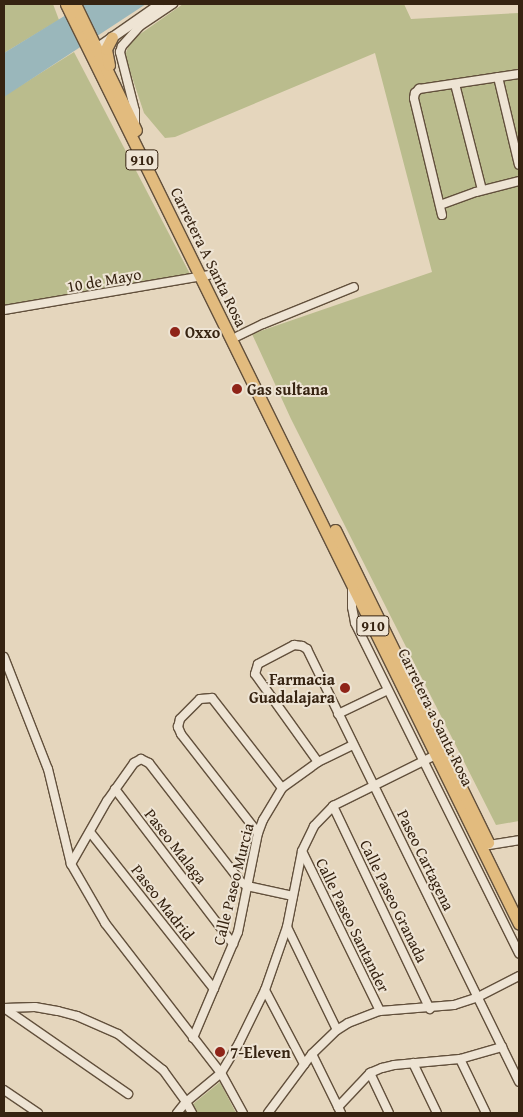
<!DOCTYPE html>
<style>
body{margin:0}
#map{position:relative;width:523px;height:1117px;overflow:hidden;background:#e5d6bd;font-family:"Gentium Book Plus",serif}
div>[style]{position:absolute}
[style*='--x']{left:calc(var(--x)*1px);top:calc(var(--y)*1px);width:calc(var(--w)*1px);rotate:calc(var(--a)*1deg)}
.green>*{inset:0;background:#babc8d}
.water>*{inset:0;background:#9ab7bb}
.roads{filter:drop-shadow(1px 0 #62503c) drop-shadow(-1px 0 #62503c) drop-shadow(0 1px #62503c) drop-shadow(0 -1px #62503c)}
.minor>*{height:8px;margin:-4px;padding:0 4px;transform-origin:4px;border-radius:4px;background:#eee4d4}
.tertiary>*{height:9px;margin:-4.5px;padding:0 4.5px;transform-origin:4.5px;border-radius:4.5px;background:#eee4d4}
.primary>*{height:11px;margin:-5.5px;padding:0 5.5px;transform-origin:5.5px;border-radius:5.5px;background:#e2bb7e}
.dots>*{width:14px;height:14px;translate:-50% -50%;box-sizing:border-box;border:2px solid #eee4d4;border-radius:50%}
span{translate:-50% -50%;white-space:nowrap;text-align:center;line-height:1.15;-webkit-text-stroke:4px #eee4d4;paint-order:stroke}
.shield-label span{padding:1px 4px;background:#eee4d4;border:1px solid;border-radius:4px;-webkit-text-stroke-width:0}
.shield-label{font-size:15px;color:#362311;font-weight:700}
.street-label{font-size:16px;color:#362311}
.poi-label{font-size:16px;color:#362311;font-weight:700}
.left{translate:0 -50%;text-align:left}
.right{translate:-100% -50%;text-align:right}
.frame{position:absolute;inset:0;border:5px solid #362311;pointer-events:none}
</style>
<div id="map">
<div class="green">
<div style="clip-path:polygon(4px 4px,53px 4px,59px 20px,4px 53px)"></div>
<div style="clip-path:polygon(183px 4px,404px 4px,411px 19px,519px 13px,519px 821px,496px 825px,291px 419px,252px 334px,432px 272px,375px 53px,175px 137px,165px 138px,144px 113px,125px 56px,129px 44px,133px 39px)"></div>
<div style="clip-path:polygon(74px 52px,190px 274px,4px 307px,4px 96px)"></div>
<div style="clip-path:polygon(220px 1082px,236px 1113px,197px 1113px,193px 1104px)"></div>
</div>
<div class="water">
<div style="clip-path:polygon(84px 4px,146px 4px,4px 97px,4px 53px)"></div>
</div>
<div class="roads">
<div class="minor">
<div style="--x:498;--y:77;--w:90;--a:76.6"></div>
<div style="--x:455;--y:84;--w:109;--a:75.7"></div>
<div style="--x:135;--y:125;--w:14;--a:-90"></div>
<div style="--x:135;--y:111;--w:61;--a:-104.3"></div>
<div style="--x:120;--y:52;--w:6;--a:-72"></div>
<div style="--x:122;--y:46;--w:27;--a:-48"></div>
<div style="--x:140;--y:26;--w:40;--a:-34"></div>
<div style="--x:440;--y:205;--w:38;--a:-20"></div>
<div style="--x:476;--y:192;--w:44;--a:-14.3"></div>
<div style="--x:442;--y:215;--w:120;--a:-103.5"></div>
<div style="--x:414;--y:98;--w:5;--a:-79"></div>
<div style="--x:415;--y:93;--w:6;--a:-45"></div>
<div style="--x:419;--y:89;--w:101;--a:-8.5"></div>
<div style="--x:4;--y:310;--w:207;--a:-9.7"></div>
<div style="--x:238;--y:336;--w:28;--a:-26"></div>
<div style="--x:263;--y:324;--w:98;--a:-22.1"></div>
<div style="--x:352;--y:587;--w:20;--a:90"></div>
<div style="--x:352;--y:607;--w:16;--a:79"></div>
<div style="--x:355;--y:623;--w:369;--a:63.6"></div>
<div style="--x:4;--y:657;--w:120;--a:68.6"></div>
<div style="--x:48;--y:769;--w:98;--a:76.4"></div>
<div style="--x:71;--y:864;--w:68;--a:60"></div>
<div style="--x:105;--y:923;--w:190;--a:52.3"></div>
<div style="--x:221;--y:1073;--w:46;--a:61.2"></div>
<div style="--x:338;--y:714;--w:55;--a:-25.6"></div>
<div style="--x:318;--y:762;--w:108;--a:-125.6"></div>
<div style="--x:255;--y:674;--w:10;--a:-73"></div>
<div style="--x:258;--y:664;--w:41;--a:-27.8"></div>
<div style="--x:294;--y:645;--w:8;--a:7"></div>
<div style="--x:302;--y:646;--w:6;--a:31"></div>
<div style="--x:307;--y:649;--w:482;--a:63.9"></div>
<div style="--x:115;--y:789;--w:195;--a:52.7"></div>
<div style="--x:333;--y:806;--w:225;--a:64.5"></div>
<div style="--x:90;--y:832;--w:200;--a:51.7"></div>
<div style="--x:258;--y:833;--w:125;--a:-127.9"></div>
<div style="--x:181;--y:734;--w:8;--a:-113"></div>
<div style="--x:178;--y:727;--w:8;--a:-76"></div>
<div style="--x:180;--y:719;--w:28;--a:-45"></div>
<div style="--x:200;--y:699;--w:12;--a:-5"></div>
<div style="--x:212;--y:698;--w:114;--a:52.1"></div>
<div style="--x:489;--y:845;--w:30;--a:-9"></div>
<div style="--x:302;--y:851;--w:178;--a:64"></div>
<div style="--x:71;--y:864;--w:73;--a:-60.3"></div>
<div style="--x:107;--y:801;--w:47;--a:-54.6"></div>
<div style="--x:134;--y:763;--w:8;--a:-30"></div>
<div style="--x:141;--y:759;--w:9;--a:27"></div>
<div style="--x:149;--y:763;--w:150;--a:52.3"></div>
<div style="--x:241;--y:882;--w:7;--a:34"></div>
<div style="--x:247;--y:886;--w:47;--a:12.3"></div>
<div style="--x:287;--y:927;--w:114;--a:64.1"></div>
<div style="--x:265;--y:990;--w:84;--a:62.2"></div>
<div style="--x:4;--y:1008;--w:31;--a:-2"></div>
<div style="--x:35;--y:1007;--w:23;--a:10"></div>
<div style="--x:58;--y:1011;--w:20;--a:15"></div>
<div style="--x:77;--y:1016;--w:45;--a:23.7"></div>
<div style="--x:118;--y:1034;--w:58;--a:38.7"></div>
<div style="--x:163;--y:1070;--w:39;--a:54"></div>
<div style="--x:186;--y:1102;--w:13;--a:61"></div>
<div style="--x:4;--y:1008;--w:151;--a:34.7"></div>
<div style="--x:193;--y:1038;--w:115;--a:-67"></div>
<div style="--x:238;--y:932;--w:101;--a:-78.6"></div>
<div style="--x:258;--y:833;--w:14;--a:-69"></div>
<div style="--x:263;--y:820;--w:37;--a:-59"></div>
<div style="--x:282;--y:788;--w:44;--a:-35.8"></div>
<div style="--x:318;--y:762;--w:39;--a:-26"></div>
<div style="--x:312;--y:1054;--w:66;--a:63.8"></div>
<div style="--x:460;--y:1059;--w:60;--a:64.3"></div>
<div style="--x:413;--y:1063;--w:55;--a:64.4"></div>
<div style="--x:370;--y:1073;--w:44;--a:64.6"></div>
<div style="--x:4;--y:1090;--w:41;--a:34.1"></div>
<div style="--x:338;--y:1107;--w:47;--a:-46.7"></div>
<div style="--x:370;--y:1073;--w:13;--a:-23"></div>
<div style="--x:382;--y:1068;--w:12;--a:-14"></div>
<div style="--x:394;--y:1065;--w:66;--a:-5.2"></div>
<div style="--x:460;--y:1059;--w:44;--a:-15.9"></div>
<div style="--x:177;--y:1113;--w:14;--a:-51"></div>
<div style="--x:186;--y:1102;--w:45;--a:-39.6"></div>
<div style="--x:221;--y:1073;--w:35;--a:-59"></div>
<div style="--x:239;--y:1043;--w:59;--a:-63.9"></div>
<div style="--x:265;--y:990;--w:67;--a:-70.8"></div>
<div style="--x:287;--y:927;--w:77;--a:-78.8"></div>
<div style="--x:302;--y:851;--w:28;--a:-64"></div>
<div style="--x:314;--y:826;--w:28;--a:-46"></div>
<div style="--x:333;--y:806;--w:119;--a:-26.4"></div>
<div style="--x:268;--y:1113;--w:74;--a:-53.3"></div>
<div style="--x:312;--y:1054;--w:35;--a:-44"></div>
<div style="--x:337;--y:1030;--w:13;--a:-32"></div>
<div style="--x:348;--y:1023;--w:34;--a:-21"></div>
<div style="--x:380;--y:1011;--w:74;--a:-4.6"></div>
<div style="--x:454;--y:1005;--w:25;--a:-18"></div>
<div style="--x:478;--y:997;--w:46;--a:-27.1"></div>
</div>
<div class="tertiary">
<div style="--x:96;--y:48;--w:77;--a:-34.9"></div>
</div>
<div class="primary">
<div style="--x:66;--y:4;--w:1025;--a:63.78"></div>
<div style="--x:75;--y:4;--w:140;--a:64.2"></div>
<div style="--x:109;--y:65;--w:16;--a:-101"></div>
<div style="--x:106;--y:49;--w:13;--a:-63"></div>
<div style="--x:335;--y:530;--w:348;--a:63.9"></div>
</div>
</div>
<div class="dots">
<div style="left:175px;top:332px;background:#8f2418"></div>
<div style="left:237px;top:389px;background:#8f2418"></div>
<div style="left:345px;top:688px;background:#8f2418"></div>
<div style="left:220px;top:1052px;background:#8f2418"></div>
</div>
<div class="shield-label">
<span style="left:142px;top:160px">910</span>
<span style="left:373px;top:626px">910</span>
</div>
<div class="street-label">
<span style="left:209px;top:257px;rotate:64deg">Carretera A Santa Rosa</span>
<span style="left:104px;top:280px;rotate:-10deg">10 de Mayo</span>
<span style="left:436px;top:717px;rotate:64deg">Carretera a Santa Rosa</span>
<span style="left:176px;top:846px;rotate:52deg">Paseo Malaga</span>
<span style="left:426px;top:860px;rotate:64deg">Paseo Cartagena</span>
<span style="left:233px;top:884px;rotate:-76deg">Calle Paseo Murcia</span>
<span style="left:394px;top:901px;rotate:64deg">Calle Paseo Granada</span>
<span style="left:163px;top:902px;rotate:52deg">Paseo Madrid</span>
<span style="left:353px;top:925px;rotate:64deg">Calle Paseo Santander</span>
</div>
<div class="poi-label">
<span class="left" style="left:185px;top:332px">Oxxo</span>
<span class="left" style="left:247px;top:389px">Gas sultana</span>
<span class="right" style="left:335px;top:688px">Farmacia<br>Guadalajara</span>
<span class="left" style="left:230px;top:1052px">7-Eleven</span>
</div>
<div class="frame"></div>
</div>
